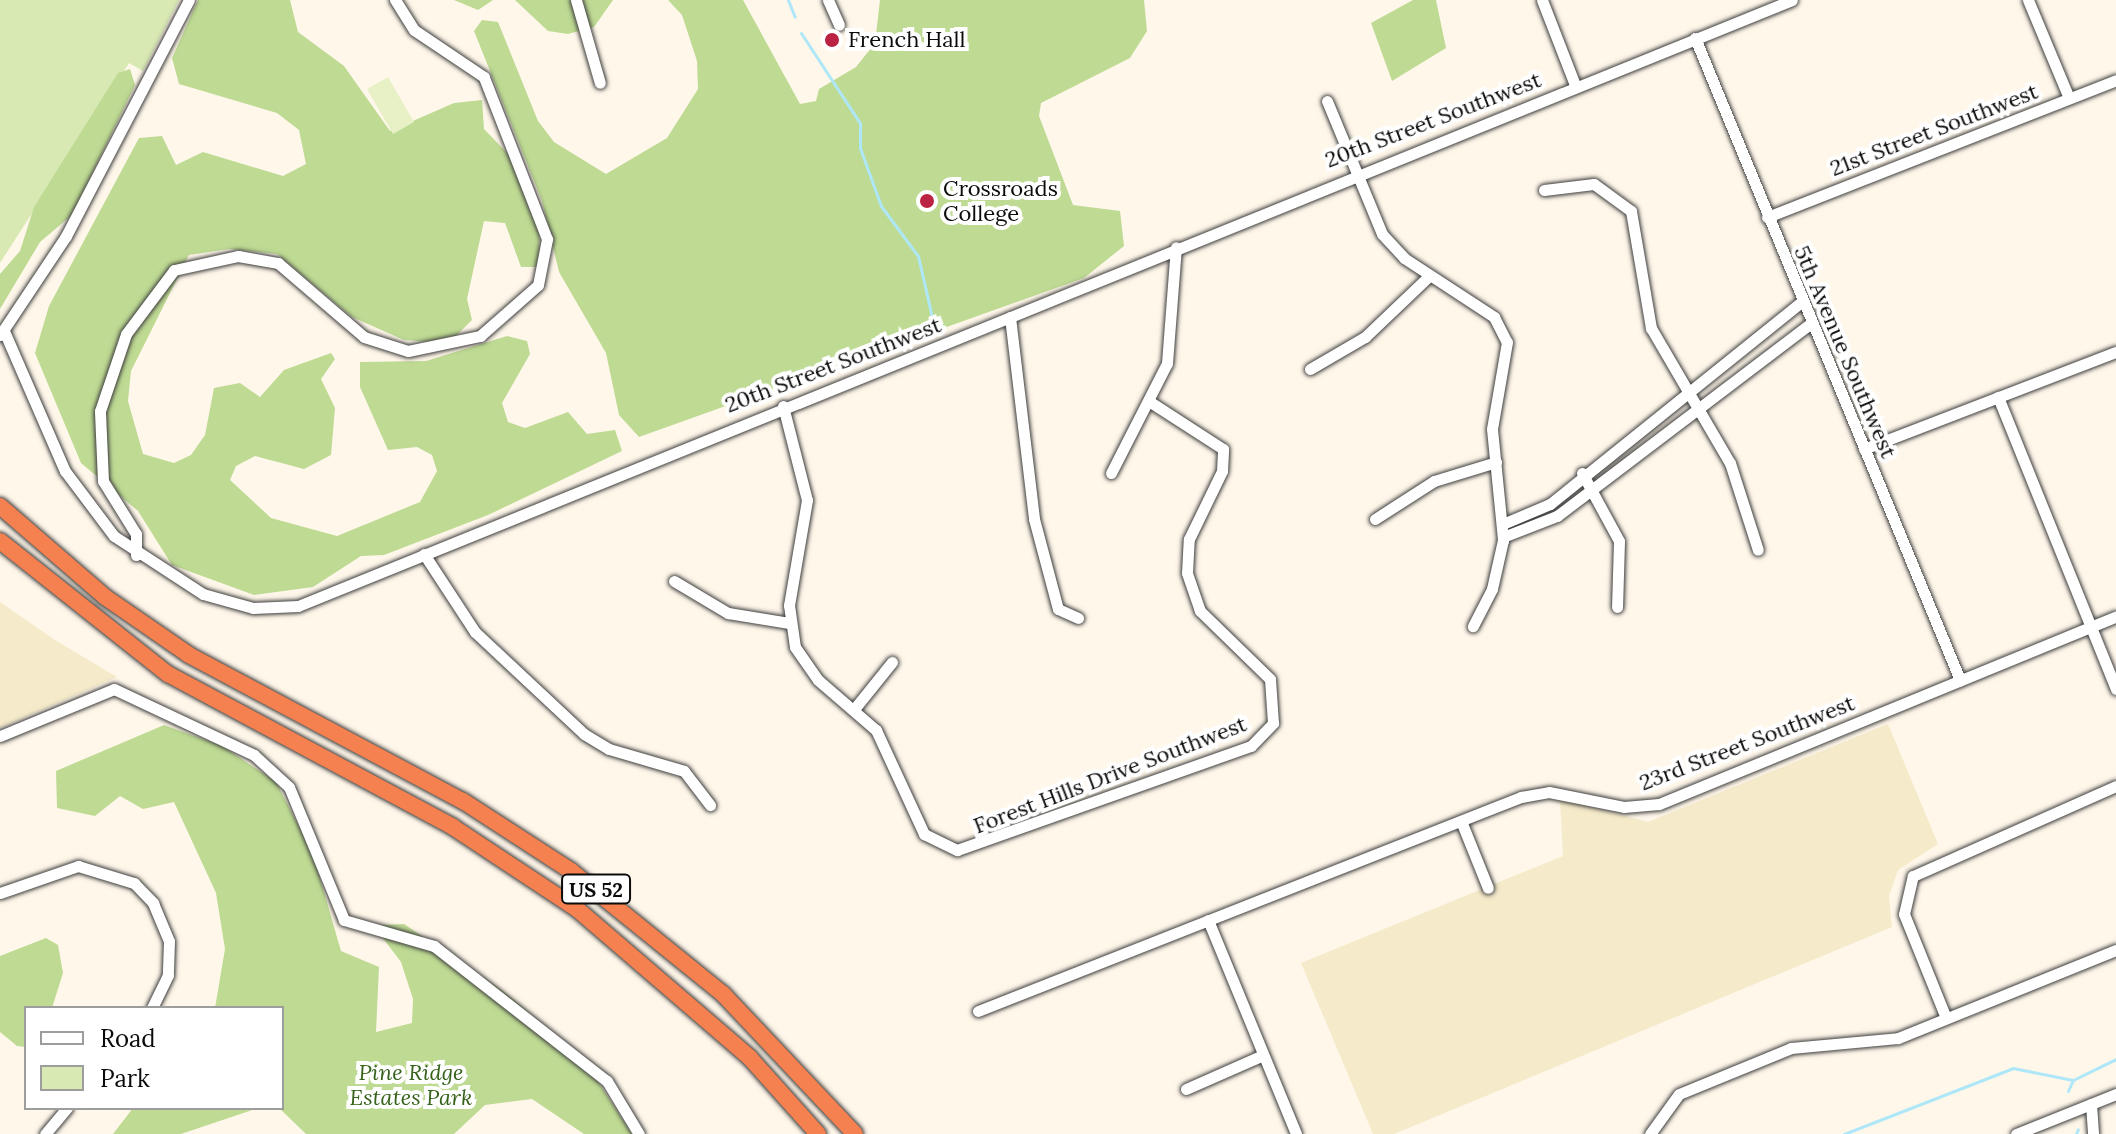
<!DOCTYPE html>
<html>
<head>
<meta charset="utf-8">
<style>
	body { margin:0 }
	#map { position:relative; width:2116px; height:1134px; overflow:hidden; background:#fff7ea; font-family:Lora,serif }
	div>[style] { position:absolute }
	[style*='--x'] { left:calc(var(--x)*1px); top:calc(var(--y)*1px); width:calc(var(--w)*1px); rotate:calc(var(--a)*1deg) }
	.farmland>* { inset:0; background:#f5eaca }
	.green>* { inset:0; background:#d8e9b4 }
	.forest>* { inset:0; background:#beda93 }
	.pitch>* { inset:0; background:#e8f0c6 }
	.stream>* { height:3px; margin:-1.5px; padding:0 1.5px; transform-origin:1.5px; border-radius:1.5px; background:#aee7f7 }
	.roads { filter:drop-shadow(0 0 2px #3e3e3e) drop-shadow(0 0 2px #3e3e3e) }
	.minor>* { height:11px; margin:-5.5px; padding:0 5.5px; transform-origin:5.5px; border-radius:5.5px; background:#fff }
	.highway>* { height:16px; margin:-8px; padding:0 8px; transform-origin:8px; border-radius:8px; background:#f68150 }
	.dots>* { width:22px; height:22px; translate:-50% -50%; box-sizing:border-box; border:4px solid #fff; border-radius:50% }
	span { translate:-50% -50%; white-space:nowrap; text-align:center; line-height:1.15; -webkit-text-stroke:8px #fff; paint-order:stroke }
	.shield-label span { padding:2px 6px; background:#fff; border:2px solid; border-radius:6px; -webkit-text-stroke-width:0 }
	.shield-label { font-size:20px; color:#0b0b0b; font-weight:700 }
	.poi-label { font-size:22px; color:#0b0b0b }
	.left { translate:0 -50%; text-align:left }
	.street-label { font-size:22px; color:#0b0b0b }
	.park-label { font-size:22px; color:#36631c; font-style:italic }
	.legend { position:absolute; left:24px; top:1006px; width:260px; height:104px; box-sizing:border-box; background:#fff; border:2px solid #9d9d9d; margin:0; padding:10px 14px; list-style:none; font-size:24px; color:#0b0b0b }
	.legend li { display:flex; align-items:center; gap:16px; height:40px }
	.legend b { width:40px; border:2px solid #9d9d9d }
</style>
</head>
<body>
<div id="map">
	<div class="farmland">
		<div style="clip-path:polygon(0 602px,55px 640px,117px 677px,0 728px)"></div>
		<div style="clip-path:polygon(1888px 724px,1938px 844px,1898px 870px,1889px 896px,1892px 927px,1394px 1134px,1373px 1134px,1301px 963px,1563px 856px,1560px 799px,1648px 822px)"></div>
	</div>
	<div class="green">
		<div style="clip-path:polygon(0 0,179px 0,143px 71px,129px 63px,0 263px)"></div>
	</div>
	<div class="forest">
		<div style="clip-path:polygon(198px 0,290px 0,298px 32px,344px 66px,390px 131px,454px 103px,482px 100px,484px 129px,511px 157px,539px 232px,540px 267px,521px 267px,505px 223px,484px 221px,467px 299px,472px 320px,456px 336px,432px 342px,404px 340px,352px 317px,277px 254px,229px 249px,189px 255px,131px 371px,128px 401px,143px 454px,174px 463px,191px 455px,205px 435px,214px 388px,240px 383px,260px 397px,284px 370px,331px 353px,335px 359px,321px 379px,335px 408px,331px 455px,304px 469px,255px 456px,236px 466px,230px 480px,271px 518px,337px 536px,420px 502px,437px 471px,432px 455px,417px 447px,388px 450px,360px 387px,360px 362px,426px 361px,507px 336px,527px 341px,530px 354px,502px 403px,508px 422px,525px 428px,568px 412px,587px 434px,615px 430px,622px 451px,488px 515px,384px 555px,361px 556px,313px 587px,254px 595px,172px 565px,138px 511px,81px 463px,35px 353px,49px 306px,139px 138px,162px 136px,176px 165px,203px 152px,283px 176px,306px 164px,299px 130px,277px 113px,179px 84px,172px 58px)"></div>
		<div style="clip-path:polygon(454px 0,493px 0,478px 10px)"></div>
		<div style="clip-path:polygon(515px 0,613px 0,594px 27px,568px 34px,548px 31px)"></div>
		<div style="clip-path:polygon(668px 0,743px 0,800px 104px,816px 101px,819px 89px,856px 67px,875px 43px,880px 0,1144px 0,1147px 31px,1130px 58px,1041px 103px,1039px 116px,1073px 205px,1120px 211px,1124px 246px,1084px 278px,639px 437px,619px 415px,606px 353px,559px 272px,542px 201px,474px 31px,482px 20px,498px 22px,538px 121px,554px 142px,606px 174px,667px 138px,698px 89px,697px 61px,682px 15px)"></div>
		<div style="clip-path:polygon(1413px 0,1436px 0,1446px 48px,1392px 81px,1371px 23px)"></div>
		<div style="clip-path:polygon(130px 69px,135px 85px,72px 215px,40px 242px,0 309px,0 274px,20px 251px,34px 207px,118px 73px)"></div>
		<div style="clip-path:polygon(164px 725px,222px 746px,276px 782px,313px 854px,341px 951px,379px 967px,376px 1032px,412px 1023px,413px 999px,401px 962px,379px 933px,381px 925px,404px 924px,502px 990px,582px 1057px,632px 1134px,584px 1134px,532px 1099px,485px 1105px,454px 1134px,306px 1134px,279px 1108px,282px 1008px,215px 1008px,225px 949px,216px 893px,174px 802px,143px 809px,120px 796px,95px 816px,57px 808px,56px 771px)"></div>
		<div style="clip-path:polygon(46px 938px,58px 945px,63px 973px,52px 1008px,26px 1008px,26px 1047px,17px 1046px,0 1032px,0 956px)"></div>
		<div style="clip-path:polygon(133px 1108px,258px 1108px,181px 1134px,113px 1134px)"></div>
	</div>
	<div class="pitch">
		<div style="clip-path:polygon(388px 77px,414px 122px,393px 134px,367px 89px)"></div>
	</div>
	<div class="stream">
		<div style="--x:788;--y:0;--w:18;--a:68"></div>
		<div style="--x:801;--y:33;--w:108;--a:56.8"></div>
		<div style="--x:860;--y:123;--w:25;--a:90"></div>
		<div style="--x:860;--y:148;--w:62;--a:70.1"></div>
		<div style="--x:881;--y:206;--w:62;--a:53.5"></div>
		<div style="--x:918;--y:256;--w:76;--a:77.1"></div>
		<div style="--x:2068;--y:1091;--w:12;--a:-66"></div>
		<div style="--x:1844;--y:1134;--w:181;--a:-21.3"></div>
		<div style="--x:2013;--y:1068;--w:61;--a:11.3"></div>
		<div style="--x:2073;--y:1080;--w:48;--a:-26"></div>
		<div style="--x:2076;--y:1134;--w:5;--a:-68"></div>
	</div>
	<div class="roads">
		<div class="minor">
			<div style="--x:576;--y:0;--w:86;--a:73.9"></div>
			<div style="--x:828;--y:0;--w:27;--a:66"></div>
			<div style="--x:1542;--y:0;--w:91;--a:68.8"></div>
			<div style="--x:2028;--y:0;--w:106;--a:67.3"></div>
			<div style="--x:1695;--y:38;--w:695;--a:67.57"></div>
			<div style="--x:1327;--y:101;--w:144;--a:67.5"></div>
			<div style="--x:1382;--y:234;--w:33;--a:47"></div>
			<div style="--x:1404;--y:258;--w:108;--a:33.2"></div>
			<div style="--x:1494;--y:317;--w:28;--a:63"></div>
			<div style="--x:1507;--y:342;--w:88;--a:99.8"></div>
			<div style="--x:1492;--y:429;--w:112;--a:84.3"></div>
			<div style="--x:1503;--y:540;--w:50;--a:102.7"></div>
			<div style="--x:1492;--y:589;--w:42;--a:117.2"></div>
			<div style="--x:1544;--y:190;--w:50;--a:-6.8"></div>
			<div style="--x:1594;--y:184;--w:46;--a:36.1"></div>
			<div style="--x:1631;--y:211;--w:119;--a:80.3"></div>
			<div style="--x:1651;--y:328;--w:156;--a:59.7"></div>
			<div style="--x:1730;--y:463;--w:91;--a:72.2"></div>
			<div style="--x:1767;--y:217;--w:375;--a:-21.4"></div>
			<div style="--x:1010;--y:317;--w:203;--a:83.2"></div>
			<div style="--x:1034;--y:519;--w:93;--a:75.1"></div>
			<div style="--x:1058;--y:609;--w:22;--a:24"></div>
			<div style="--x:4;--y:331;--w:153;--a:66.5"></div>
			<div style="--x:65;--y:471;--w:81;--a:53"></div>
			<div style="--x:114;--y:536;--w:106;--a:33.1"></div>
			<div style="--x:203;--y:594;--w:52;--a:15.6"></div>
			<div style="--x:253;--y:608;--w:45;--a:-2.5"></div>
			<div style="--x:298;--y:606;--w:1612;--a:-22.08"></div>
			<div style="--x:0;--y:335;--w:119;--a:-56.3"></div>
			<div style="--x:66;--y:236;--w:266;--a:-62.5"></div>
			<div style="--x:1310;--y:369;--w:64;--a:-30.2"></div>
			<div style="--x:1365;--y:337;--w:88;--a:-43.6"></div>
			<div style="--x:1998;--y:397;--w:315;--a:68"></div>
			<div style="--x:783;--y:406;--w:97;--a:75.7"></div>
			<div style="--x:807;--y:500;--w:107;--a:99.7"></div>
			<div style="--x:789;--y:605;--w:42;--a:81.9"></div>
			<div style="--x:795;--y:647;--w:40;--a:55.1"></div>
			<div style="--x:818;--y:680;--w:77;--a:40.8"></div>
			<div style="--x:876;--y:730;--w:115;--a:65.2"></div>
			<div style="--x:924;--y:834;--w:37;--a:26"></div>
			<div style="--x:957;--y:850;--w:312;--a:-19.5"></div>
			<div style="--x:1251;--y:746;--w:32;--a:-46"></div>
			<div style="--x:1273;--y:723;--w:44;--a:-93.9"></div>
			<div style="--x:1270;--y:679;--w:98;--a:-135.8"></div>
			<div style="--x:1200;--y:611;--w:40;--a:-108.9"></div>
			<div style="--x:1187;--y:573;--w:34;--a:-87"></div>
			<div style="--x:1189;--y:539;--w:76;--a:-64.1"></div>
			<div style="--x:1222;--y:471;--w:22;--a:-87"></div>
			<div style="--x:1223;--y:449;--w:85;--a:-147.1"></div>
			<div style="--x:1864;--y:449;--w:270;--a:-21.1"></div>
			<div style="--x:1111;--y:473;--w:123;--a:-63"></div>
			<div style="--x:1167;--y:363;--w:116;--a:-85.6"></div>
			<div style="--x:1582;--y:473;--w:77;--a:61.4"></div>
			<div style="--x:1619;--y:541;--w:66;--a:91.7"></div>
			<div style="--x:1375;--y:519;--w:70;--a:-32.8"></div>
			<div style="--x:1434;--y:481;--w:65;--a:-17"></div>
			<div style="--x:1505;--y:523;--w:49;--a:-22.9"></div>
			<div style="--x:1550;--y:504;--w:322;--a:-38.8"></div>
			<div style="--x:1503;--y:537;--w:58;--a:-21.3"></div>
			<div style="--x:1557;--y:516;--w:318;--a:-37.2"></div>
			<div style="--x:424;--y:554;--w:93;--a:56.8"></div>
			<div style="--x:475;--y:632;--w:149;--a:43.1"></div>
			<div style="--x:584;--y:734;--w:29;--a:31"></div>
			<div style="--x:609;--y:749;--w:78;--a:16.3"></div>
			<div style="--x:684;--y:771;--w:43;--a:52.6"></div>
			<div style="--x:136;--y:555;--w:21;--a:-90"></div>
			<div style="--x:136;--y:534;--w:62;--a:-121.9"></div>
			<div style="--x:103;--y:481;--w:70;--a:-92.5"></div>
			<div style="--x:100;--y:411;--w:81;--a:-71.3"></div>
			<div style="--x:126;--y:334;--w:80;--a:-53.1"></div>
			<div style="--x:174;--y:270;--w:66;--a:-12.3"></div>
			<div style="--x:238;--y:256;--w:41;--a:9.9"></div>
			<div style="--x:278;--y:263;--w:113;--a:40.7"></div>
			<div style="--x:364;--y:337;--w:46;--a:17.7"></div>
			<div style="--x:408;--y:351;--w:74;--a:-11.8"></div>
			<div style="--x:480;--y:336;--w:77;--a:-41.3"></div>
			<div style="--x:538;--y:285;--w:47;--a:-78.9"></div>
			<div style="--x:547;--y:239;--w:174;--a:-111.3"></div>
			<div style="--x:484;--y:77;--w:84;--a:-146.1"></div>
			<div style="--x:414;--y:30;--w:36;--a:-122"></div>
			<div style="--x:674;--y:581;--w:63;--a:30.7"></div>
			<div style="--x:728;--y:613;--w:62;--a:9.3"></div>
			<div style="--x:855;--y:708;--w:59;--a:-51.2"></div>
			<div style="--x:0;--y:736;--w:123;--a:-22.4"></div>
			<div style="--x:114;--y:689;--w:155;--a:25.2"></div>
			<div style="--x:254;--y:755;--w:47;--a:42.4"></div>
			<div style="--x:289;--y:787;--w:144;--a:67.5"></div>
			<div style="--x:344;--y:920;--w:94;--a:16.1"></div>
			<div style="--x:434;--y:946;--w:219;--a:38"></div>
			<div style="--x:607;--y:1081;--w:62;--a:58.9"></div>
			<div style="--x:1461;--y:821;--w:72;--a:68.1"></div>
			<div style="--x:0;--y:893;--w:83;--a:-19.1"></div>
			<div style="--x:78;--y:866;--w:59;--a:16.9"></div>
			<div style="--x:134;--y:883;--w:28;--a:46"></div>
			<div style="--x:153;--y:903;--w:41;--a:67.2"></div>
			<div style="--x:169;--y:941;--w:34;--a:92"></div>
			<div style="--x:168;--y:975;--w:37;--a:116"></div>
			<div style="--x:1208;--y:920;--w:231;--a:67.6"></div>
			<div style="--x:978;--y:1011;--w:584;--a:-21.51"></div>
			<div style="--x:1521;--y:797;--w:28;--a:-10"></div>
			<div style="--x:1549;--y:792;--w:76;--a:11.3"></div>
			<div style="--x:1624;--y:807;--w:35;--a:-5"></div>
			<div style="--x:1659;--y:804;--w:494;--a:-22.3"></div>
			<div style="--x:1946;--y:1018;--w:112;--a:-112"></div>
			<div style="--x:1904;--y:914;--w:39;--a:-77"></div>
			<div style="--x:1913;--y:876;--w:222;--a:-23.9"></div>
			<div style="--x:1186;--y:1089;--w:84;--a:-23.8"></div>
			<div style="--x:2091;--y:1104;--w:30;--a:86"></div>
			<div style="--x:45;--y:1134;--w:34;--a:-50"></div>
			<div style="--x:1650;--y:1134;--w:49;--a:-54.1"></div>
			<div style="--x:1679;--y:1094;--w:121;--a:-22.3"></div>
			<div style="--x:1791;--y:1048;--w:107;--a:-5.3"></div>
			<div style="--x:1898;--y:1038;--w:235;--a:-22"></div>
			<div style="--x:2016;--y:1134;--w:108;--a:-21.8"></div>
		</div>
		<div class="highway">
			<div style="--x:0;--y:506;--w:139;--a:40.9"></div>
			<div style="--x:105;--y:597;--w:102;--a:34.6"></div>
			<div style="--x:189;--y:655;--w:310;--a:28.1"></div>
			<div style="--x:463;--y:801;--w:129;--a:32.9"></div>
			<div style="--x:571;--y:871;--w:196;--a:39"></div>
			<div style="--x:723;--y:994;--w:192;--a:46.7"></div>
			<div style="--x:0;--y:541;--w:214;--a:38.4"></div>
			<div style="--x:168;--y:674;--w:323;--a:28.2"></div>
			<div style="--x:453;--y:827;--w:149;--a:33.5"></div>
			<div style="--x:577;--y:909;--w:228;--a:40.7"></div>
			<div style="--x:750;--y:1058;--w:102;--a:48.2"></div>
		</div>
	</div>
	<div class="dots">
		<div style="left:832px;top:40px;background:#bc2243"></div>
		<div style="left:927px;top:201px;background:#bc2243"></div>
	</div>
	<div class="shield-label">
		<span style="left:596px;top:889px">US 52</span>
	</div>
	<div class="poi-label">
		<span class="left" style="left:848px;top:40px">French Hall</span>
		<span class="left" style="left:943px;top:201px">Crossroads<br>College</span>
	</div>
	<div class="street-label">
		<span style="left:1433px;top:120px;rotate:-21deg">20th Street Southwest</span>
		<span style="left:1934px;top:130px;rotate:-21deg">21st Street Southwest</span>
		<span style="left:1845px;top:352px;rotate:67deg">5th Avenue Southwest</span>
		<span style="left:833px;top:365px;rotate:-21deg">20th Street Southwest</span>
		<span style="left:1747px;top:743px;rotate:-21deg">23rd Street Southwest</span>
		<span style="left:1110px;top:775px;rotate:-21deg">Forest Hills Drive Southwest</span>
	</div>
	<div class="park-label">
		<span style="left:411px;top:1085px">Pine Ridge<br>Estates Park</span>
	</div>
	<ul class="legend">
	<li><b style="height:10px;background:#fff"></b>Road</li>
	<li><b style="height:22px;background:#d8e9b4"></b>Park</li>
	</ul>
</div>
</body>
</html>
